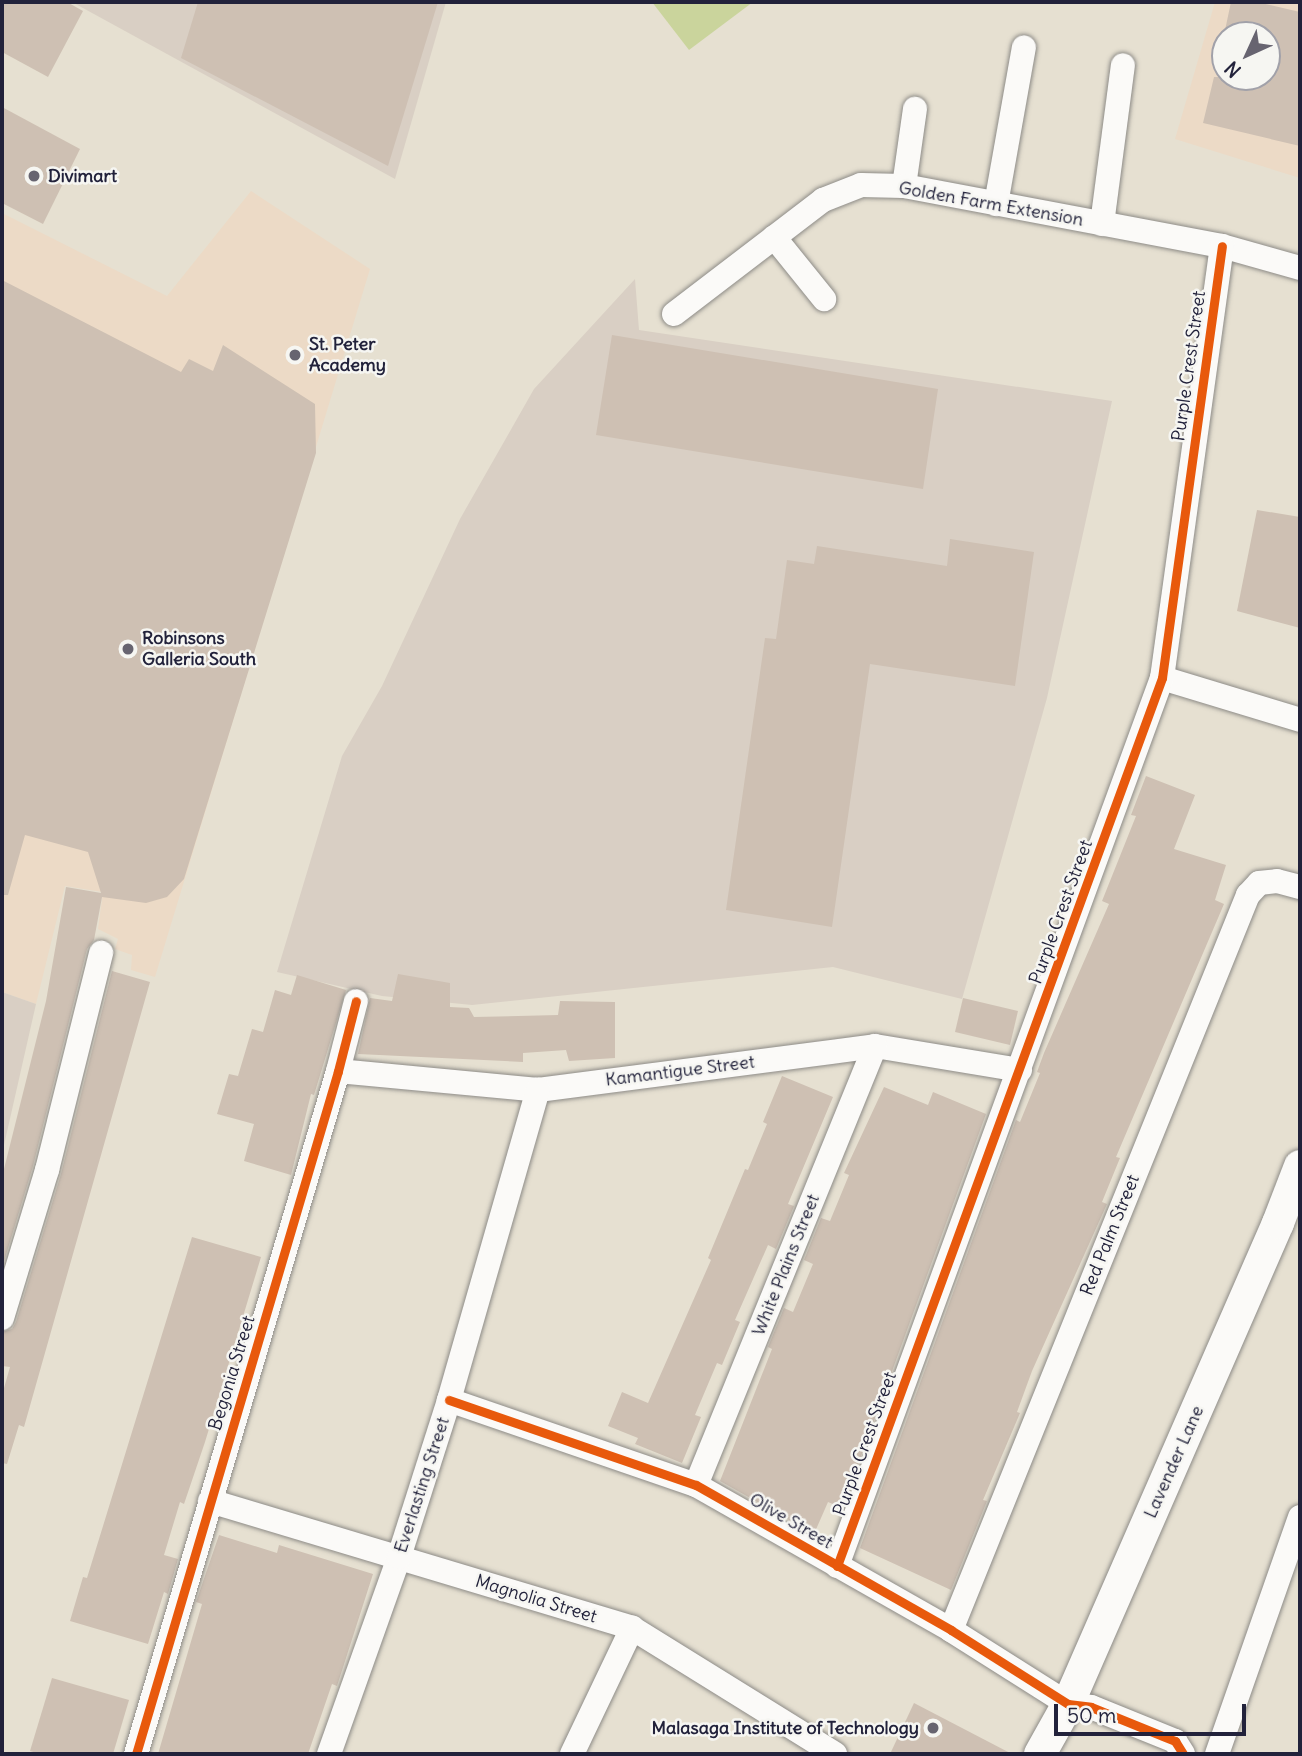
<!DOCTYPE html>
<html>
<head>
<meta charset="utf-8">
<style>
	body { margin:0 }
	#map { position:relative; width:1302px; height:1756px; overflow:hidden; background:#e6e0d1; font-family:Delius,sans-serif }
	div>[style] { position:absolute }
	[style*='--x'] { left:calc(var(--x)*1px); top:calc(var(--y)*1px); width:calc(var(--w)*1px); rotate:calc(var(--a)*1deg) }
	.built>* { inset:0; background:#ecdac6 }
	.industrial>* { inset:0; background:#d9cfc4 }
	.green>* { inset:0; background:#cad49c }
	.building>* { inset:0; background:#cec0b3 }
	.roads { filter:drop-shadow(0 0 2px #8d8b87) drop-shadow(0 0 2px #8d8b87) }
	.minor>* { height:24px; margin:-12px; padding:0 12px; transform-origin:12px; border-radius:12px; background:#fbfaf8 }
	.tertiary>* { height:32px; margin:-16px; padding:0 16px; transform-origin:16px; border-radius:16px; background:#fbfaf8 }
	.cycleway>* { height:9px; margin:-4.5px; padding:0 4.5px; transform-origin:4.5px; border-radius:4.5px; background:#e8590c }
	.dots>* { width:19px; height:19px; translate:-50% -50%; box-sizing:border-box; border:4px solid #f6f6f2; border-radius:50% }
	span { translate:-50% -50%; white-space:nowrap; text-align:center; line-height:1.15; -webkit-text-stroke:5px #f6f6f2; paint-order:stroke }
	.poi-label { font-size:18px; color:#22223b; font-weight:700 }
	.left { translate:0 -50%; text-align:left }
	.right { translate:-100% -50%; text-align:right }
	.street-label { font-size:18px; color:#22223b }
	.frame { position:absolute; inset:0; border:4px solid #22223b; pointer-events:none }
	.north { position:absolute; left:1211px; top:21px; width:70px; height:70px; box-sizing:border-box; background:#f6f6f2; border:2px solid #a1a1a9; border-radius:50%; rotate:225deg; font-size:19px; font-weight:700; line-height:28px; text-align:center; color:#22223b }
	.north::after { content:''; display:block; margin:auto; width:24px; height:32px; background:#676470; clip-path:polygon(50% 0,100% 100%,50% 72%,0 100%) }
	.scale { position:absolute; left:1054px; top:1704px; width:192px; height:32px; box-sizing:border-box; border:4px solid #22223b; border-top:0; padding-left:9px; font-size:21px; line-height:24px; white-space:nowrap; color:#22223b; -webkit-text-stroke:5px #f6f6f2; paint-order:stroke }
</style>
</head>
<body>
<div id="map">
	<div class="built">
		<div style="clip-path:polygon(evenodd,1215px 2px,1300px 2px,1300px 178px,1175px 139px,1215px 2px,1225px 35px,1267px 35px,1267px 77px,1225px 77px,1225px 35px)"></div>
		<div style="clip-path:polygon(251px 191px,370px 269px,155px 977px,131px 970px,132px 955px,115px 949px,118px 939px,98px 929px,103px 892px,65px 886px,36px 1004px,2px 992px,2px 213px,167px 296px)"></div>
	</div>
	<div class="industrial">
		<div style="clip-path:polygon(72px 2px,446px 2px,395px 179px)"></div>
		<div style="clip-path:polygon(635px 279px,639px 330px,1112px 401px,1047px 698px,962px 999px,833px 967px,472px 1005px,382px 996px,277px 972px,342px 756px,382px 686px,460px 519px,534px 389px)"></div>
		<div style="clip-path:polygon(2px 992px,36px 1004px,2px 1154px)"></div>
	</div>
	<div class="green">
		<div style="clip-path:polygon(652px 2px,753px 2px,689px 50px)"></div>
	</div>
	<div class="building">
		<div style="clip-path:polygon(2px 2px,67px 2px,83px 11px,48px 77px,2px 52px)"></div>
		<div style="clip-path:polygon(198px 2px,438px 2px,388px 166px,181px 58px)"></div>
		<div style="clip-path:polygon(1231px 2px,1257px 2px,1300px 12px,1300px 146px,1203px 123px,1214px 77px,1267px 77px,1267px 35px,1224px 35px)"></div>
		<div style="clip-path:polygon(2px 107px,80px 149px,43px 224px,2px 203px)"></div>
		<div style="clip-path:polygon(2px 280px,181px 372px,189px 359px,213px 371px,223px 345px,315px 404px,316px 453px,184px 879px,167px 897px,146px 903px,102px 897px,94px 940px,87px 949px,33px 1166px,2px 1268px,2px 1177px,46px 1001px,66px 887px,101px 893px,88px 852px,25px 835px,8px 895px,2px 895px)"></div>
		<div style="clip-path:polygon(612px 335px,938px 389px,923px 489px,596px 435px)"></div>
		<div style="clip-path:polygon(1257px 510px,1300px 517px,1300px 628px,1237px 611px)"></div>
		<div style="clip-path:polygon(950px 539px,1034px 552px,1015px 686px,870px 664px,832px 927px,726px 910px,765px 638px,776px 639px,787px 560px,814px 564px,817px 546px,947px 566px)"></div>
		<div style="clip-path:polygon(1146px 776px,1195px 795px,1174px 849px,1226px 865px,1215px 900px,1224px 904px,1116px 1157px,1120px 1158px,1102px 1202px,1107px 1204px,1032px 1371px,1017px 1412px,1020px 1413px,983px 1500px,987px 1501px,951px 1590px,860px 1548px,1016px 1120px,1020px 1122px,1040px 1073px,1037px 1072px,1044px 1053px,1109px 904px,1102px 901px,1136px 816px,1131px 815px)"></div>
		<div style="clip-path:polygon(112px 971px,150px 982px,24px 1427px,19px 1425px,7px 1464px,2px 1463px,2px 1395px,10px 1367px,2px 1366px,2px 1332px,12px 1329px,16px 1322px,61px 1174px)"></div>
		<div style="clip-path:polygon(398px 974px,450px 983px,450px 1007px,469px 1008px,474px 1017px,558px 1015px,560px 1001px,615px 1002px,615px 1058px,569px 1061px,566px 1050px,523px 1053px,523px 1062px,358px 1054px,370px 998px,392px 1001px)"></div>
		<div style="clip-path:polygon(297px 975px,346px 990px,314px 1095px,311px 1094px,291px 1175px,244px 1161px,254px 1124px,217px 1114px,229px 1074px,238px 1076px,252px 1029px,263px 1032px,275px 990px,291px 995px)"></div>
		<div style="clip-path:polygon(963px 998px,1018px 1011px,1010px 1045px,955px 1032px)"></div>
		<div style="clip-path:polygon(782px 1076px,833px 1097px,788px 1204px,794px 1206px,776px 1249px,768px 1245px,735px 1320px,740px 1322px,722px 1365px,717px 1363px,695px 1415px,701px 1417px,682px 1463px,635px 1444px,638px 1438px,608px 1426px,622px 1392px,648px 1403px,711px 1260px,708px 1258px,745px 1169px,748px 1170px,767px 1124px,763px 1122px)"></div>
		<div style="clip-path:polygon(884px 1087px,928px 1105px,933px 1092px,986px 1114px,842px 1508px,828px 1502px,814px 1534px,720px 1481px,772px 1349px,768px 1347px,784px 1308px,793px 1312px,813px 1264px,804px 1260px,821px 1218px,830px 1221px,849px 1175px,844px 1173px)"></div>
		<div style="clip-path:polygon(192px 1237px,261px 1257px,205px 1442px,184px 1504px,180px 1502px,164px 1555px,178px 1559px,168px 1594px,164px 1592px,148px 1644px,70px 1621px,83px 1577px,87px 1578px)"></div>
		<div style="clip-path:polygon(219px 1535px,277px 1553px,279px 1545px,373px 1574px,337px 1686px,332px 1684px,308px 1754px,158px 1754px,202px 1604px,196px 1602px)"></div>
		<div style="clip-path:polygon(52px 1678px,129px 1700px,113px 1754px,40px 1754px,30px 1751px)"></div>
		<div style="clip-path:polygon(914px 1703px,1012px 1754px,890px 1754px)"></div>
	</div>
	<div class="roads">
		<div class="minor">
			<div style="--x:904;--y:186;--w:78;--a:-81.9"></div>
			<div style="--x:996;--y:204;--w:159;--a:-79.9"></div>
			<div style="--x:1102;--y:224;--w:160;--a:-82.5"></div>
			<div style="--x:774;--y:237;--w:80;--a:51.1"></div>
			<div style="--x:674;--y:314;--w:188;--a:-37.4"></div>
			<div style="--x:823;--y:200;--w:41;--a:-21.5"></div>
			<div style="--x:861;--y:185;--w:43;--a:1.3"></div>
			<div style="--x:904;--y:186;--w:324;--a:10.7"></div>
			<div style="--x:1222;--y:246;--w:81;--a:15.8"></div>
			<div style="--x:1162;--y:678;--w:144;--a:16.9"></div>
			<div style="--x:338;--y:1071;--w:201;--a:5.4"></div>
			<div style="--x:538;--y:1090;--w:340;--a:-7.4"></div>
			<div style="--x:875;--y:1046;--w:147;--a:9.4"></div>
			<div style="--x:2;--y:1318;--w:155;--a:-73.1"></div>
			<div style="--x:47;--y:1170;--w:224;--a:-76"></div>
			<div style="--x:449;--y:1400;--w:261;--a:19"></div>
			<div style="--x:696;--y:1485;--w:293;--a:29.6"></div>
			<div style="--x:951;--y:1630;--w:138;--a:32.3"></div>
			<div style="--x:1068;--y:1704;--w:23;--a:7"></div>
			<div style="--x:1091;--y:1707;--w:91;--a:22"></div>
			<div style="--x:1175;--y:1741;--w:15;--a:58"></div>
			<div style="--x:696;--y:1485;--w:474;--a:-67.8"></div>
			<div style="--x:210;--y:1501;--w:441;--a:16.7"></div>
			<div style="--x:632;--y:1628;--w:239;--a:31.8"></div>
			<div style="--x:837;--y:1566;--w:946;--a:-69.9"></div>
			<div style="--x:1162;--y:678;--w:436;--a:-82.1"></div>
			<div style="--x:951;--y:1630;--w:793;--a:-68"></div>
			<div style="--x:1248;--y:895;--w:16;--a:-47"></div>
			<div style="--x:1259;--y:883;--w:18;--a:-6"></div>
			<div style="--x:1277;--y:881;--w:24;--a:15"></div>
			<div style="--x:136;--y:1754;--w:712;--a:-73.52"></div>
			<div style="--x:338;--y:1071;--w:72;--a:-75.6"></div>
			<div style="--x:329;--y:1754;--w:209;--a:-70.4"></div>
			<div style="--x:399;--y:1557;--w:165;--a:-72.3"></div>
			<div style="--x:449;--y:1400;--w:323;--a:-74"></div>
			<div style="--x:572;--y:1754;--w:140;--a:-64.5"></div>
			<div style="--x:1217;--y:1754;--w:251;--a:-70.7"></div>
		</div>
		<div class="tertiary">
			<div style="--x:1040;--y:1754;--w:57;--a:-60.8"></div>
			<div style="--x:1068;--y:1704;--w:525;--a:-66.41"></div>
			<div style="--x:1278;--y:1223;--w:61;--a:-68.9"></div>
		</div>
	</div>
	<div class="cycleway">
		<div style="--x:449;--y:1400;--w:261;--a:19"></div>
		<div style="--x:696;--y:1485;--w:293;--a:29.6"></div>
		<div style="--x:951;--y:1630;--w:138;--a:32.3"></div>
		<div style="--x:1068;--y:1704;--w:23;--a:7"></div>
		<div style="--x:1091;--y:1707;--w:91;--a:22"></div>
		<div style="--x:1175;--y:1741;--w:15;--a:58"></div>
		<div style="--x:837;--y:1566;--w:946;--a:-69.9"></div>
		<div style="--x:1162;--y:678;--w:436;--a:-82.1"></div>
		<div style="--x:136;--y:1754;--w:712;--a:-73.52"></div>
		<div style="--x:338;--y:1071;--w:72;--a:-75.6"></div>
	</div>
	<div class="dots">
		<div style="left:34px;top:176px;background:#676470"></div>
		<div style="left:295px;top:355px;background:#676470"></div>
		<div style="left:128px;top:649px;background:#676470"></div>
		<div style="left:933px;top:1728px;background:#676470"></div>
	</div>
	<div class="poi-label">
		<span class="left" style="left:48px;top:176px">Divimart</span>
		<span class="left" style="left:309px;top:355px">St. Peter<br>Academy</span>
		<span class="left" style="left:142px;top:649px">Robinsons<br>Galleria South</span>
		<span class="right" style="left:919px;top:1728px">Malasaga Institute of Technology</span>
	</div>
	<div class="street-label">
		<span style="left:991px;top:204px;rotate:10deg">Golden Farm Extension</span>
		<span style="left:1189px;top:366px;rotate:-82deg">Purple Crest Street</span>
		<span style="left:1061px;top:912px;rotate:-70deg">Purple Crest Street</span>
		<span style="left:680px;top:1071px;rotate:-7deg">Kamantigue Street</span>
		<span style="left:1110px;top:1235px;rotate:-68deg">Red Palm Street</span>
		<span style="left:786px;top:1265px;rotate:-68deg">White Plains Street</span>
		<span style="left:232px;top:1373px;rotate:-73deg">Begonia Street</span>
		<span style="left:865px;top:1444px;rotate:-70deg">Purple Crest Street</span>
		<span style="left:1174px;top:1462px;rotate:-66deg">Lavender Lane</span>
		<span style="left:422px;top:1485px;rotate:-72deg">Everlasting Street</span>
		<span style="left:791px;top:1521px;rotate:30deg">Olive Street</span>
		<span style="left:536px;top:1599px;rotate:17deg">Magnolia Street</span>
	</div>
	<div class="frame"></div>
	<div class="north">N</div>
	<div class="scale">50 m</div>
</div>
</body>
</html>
